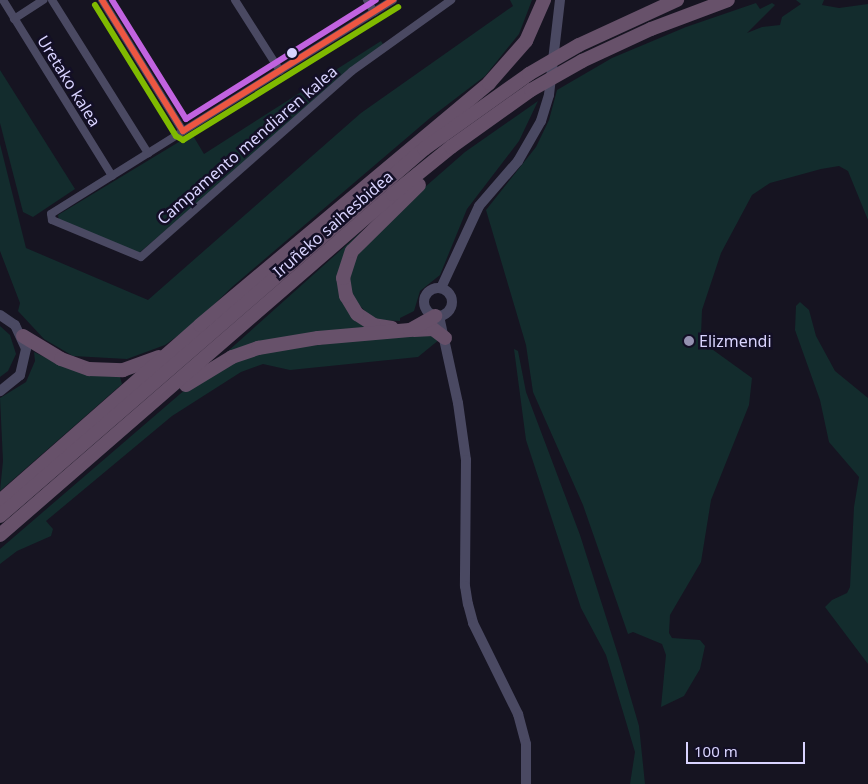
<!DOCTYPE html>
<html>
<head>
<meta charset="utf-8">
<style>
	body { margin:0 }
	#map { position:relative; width:868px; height:784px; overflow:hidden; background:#161421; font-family:"Noto Sans",sans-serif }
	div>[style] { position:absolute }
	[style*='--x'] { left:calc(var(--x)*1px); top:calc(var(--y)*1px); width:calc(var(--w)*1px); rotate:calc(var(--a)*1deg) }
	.green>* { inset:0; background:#132c2d }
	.minor>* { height:8px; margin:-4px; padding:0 4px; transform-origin:4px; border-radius:4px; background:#4a4962 }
	.tertiary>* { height:10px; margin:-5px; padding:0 5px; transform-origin:5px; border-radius:5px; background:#4a4962 }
	.tertiary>.ring { margin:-5px; padding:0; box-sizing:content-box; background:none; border:10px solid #4a4962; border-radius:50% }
	.motorway>* { height:14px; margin:-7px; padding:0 7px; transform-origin:7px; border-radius:7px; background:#67516a }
	.motorway-bridge>* { height:14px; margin:-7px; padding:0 7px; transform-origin:7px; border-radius:7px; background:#67516a }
	.bus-1>* { height:6px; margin:-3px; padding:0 3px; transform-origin:3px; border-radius:3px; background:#ec5642 }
	.bus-2>* { height:6px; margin:-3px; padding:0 3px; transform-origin:3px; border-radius:3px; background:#7fba00 }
	.bus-3>* { height:6px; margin:-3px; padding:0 3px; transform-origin:3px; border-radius:3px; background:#c163e0 }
	.dots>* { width:14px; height:14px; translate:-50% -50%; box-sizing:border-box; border:2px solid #130f26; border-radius:50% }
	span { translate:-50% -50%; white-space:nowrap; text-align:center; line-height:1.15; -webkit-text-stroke:5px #130f26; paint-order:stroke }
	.street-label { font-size:16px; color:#d9d4ff }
	.poi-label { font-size:16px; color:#d9d4ff }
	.left { translate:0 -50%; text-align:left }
	.scale { position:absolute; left:686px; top:742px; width:119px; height:22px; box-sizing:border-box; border:2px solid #d9d4ff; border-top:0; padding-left:6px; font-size:15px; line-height:18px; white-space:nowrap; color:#d9d4ff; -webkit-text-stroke:4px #130f26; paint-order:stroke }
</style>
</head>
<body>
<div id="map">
	<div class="green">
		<div style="clip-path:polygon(510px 0,532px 0,519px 34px,485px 76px,430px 118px,232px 287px,194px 324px,165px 345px,127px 359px,73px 356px,44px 339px,18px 311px,20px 303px,0 251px,0 144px,26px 248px,148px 300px,361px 113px,513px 6px)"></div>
		<div style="clip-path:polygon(796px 0,824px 0,822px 5px,839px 8px,868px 4px,868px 220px,848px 171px,839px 166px,821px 169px,770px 183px,752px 195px,721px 253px,702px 310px,701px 335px,709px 347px,752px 378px,749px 405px,711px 500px,701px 562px,670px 615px,669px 633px,672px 638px,700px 640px,705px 646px,700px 669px,684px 696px,661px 707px,666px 655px,662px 644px,633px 632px,628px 634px,583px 505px,533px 392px,526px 345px,486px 210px,536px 147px,549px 120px,557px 90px,612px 58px,686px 27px,756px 3px,760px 9px,772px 3px,775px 5px,747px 33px,762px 27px,780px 25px,782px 17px,801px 4px)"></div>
		<div style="clip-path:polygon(381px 41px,383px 44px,139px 253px,59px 221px,58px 215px,192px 134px,204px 154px)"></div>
		<div style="clip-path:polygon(0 70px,75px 189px,33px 217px,23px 212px,0 123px)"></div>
		<div style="clip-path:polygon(538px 101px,519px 141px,467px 209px,440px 275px,420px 291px,414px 311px,400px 318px,400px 321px,374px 320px,352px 298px,347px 277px,351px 261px,417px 194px,465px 152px)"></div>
		<div style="clip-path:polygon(361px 232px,345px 254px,339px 292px,375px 330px,218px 360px)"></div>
		<div style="clip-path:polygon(800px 302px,809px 310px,816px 336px,835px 371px,868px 398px,868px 664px,825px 607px,832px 600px,847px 593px,850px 587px,854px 507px,859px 477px,829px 442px,820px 400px,795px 330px,796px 306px)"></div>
		<div style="clip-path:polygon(0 326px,10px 335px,16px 354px,8px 371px,0 377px)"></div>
		<div style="clip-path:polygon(426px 332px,440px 339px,418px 357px,290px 370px,263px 364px,241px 372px,172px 416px,46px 521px,53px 529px,51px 536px,17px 551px,0 564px,0 549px,187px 388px,238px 361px,274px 350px)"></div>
		<div style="clip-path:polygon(514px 349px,518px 351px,526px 392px,580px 535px,620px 661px,639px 726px,645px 784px,630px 784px,635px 752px,606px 655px,581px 608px,526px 440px)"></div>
		<div style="clip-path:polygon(34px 352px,67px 368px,120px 377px,122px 384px,0 491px,3px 461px,0 398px,26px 382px,35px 361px)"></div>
	</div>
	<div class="minor">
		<div style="--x:3;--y:0;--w:207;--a:58.2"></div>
		<div style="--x:52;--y:0;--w:181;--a:57.9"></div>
		<div style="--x:102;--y:0;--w:154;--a:58.3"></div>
		<div style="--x:235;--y:0;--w:84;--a:57.6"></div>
		<div style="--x:367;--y:0;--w:14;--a:60"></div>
		<div style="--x:393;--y:0;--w:403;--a:148"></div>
		<div style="--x:51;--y:214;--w:6;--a:81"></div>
		<div style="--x:52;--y:220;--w:96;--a:22.6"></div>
		<div style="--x:141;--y:257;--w:281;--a:-41.4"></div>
		<div style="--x:352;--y:71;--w:122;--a:-35.6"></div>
		<div style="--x:14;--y:19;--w:35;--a:-33"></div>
	</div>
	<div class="tertiary">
		<div class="ring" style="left:424px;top:288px;width:18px;height:18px"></div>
		<div style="--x:441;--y:288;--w:90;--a:-65.1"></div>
		<div style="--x:479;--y:206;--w:60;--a:-49.1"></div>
		<div style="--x:518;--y:161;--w:46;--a:-60.1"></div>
		<div style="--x:541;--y:121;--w:27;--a:-73"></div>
		<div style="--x:549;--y:95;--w:96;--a:-83.4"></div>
		<div style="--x:0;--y:315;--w:18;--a:34"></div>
		<div style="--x:15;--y:325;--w:26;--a:65"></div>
		<div style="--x:26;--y:349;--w:27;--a:103"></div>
		<div style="--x:20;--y:375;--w:26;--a:141"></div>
		<div style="--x:439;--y:316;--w:89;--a:77.7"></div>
		<div style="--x:458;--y:403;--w:58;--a:82"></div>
		<div style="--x:466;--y:460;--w:126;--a:90.5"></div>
		<div style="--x:465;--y:586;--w:18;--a:81"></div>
		<div style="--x:468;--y:604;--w:20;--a:75"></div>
		<div style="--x:473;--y:623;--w:102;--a:63.7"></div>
		<div style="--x:518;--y:714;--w:31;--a:75"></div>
		<div style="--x:526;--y:744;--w:40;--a:90"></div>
	</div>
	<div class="motorway">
		<div style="--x:579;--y:45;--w:108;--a:-24.7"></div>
		<div style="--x:582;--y:61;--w:76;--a:-24.9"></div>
		<div style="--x:651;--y:29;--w:82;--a:-20.6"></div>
		<div style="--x:392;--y:328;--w:18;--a:-171"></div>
		<div style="--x:374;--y:325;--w:20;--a:-147"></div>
		<div style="--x:357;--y:314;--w:21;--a:-121"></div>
		<div style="--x:346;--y:296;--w:18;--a:-99"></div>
		<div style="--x:343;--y:278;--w:28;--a:-72"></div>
		<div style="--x:352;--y:251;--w:94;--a:-44.6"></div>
		<div style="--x:414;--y:330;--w:19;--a:-3"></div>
		<div style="--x:433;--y:329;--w:15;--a:37"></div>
		<div style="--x:23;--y:336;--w:44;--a:31.2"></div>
		<div style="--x:61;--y:359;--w:30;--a:20"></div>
		<div style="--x:89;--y:369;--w:34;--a:2"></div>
		<div style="--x:123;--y:370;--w:38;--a:-20"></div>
		<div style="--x:186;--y:385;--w:54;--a:-31.3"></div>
		<div style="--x:232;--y:357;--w:28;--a:-19"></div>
		<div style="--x:258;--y:348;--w:61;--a:-9.5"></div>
		<div style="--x:318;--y:338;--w:92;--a:-5"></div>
		<div style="--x:410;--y:330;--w:29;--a:-29"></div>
		<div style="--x:0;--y:501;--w:266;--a:-41.3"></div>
		<div style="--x:200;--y:325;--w:377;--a:-39.9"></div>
		<div style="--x:489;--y:83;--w:56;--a:-48.6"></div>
		<div style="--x:526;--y:41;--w:45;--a:-66.3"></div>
		<div style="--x:0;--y:516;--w:561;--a:-40.88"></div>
		<div style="--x:424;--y:149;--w:129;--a:-35.5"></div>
		<div style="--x:0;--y:535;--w:520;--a:-40.95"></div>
		<div style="--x:393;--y:194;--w:75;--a:-39"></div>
		<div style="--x:451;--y:147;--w:98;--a:-35.5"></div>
	</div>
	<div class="motorway-bridge">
		<div style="--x:529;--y:74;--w:58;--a:-30.1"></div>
		<div style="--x:531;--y:90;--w:59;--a:-29.6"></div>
	</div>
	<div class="bus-1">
		<div style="--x:102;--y:0;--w:154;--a:58.3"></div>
		<div style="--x:183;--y:131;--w:248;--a:-32"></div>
	</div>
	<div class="bus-2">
		<div style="--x:95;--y:5;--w:154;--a:58.3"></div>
		<div style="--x:176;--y:136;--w:8;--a:30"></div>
		<div style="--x:183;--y:140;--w:253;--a:-31.7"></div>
	</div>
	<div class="bus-3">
		<div style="--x:112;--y:0;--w:140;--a:58.1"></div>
		<div style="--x:186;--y:119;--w:224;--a:-32.1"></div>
	</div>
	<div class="dots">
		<div style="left:292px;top:53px;background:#d9d4ff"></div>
		<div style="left:689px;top:341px;background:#9591b1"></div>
	</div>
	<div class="street-label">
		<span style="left:69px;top:81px;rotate:58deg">Uretako kalea</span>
		<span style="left:247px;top:145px;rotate:-41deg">Campamento mendiaren kalea</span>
		<span style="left:333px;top:224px;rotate:-41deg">Iruñeko saihesbidea</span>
	</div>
	<div class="poi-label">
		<span class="left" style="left:699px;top:341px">Elizmendi</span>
	</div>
	<div class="scale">100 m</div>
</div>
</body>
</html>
